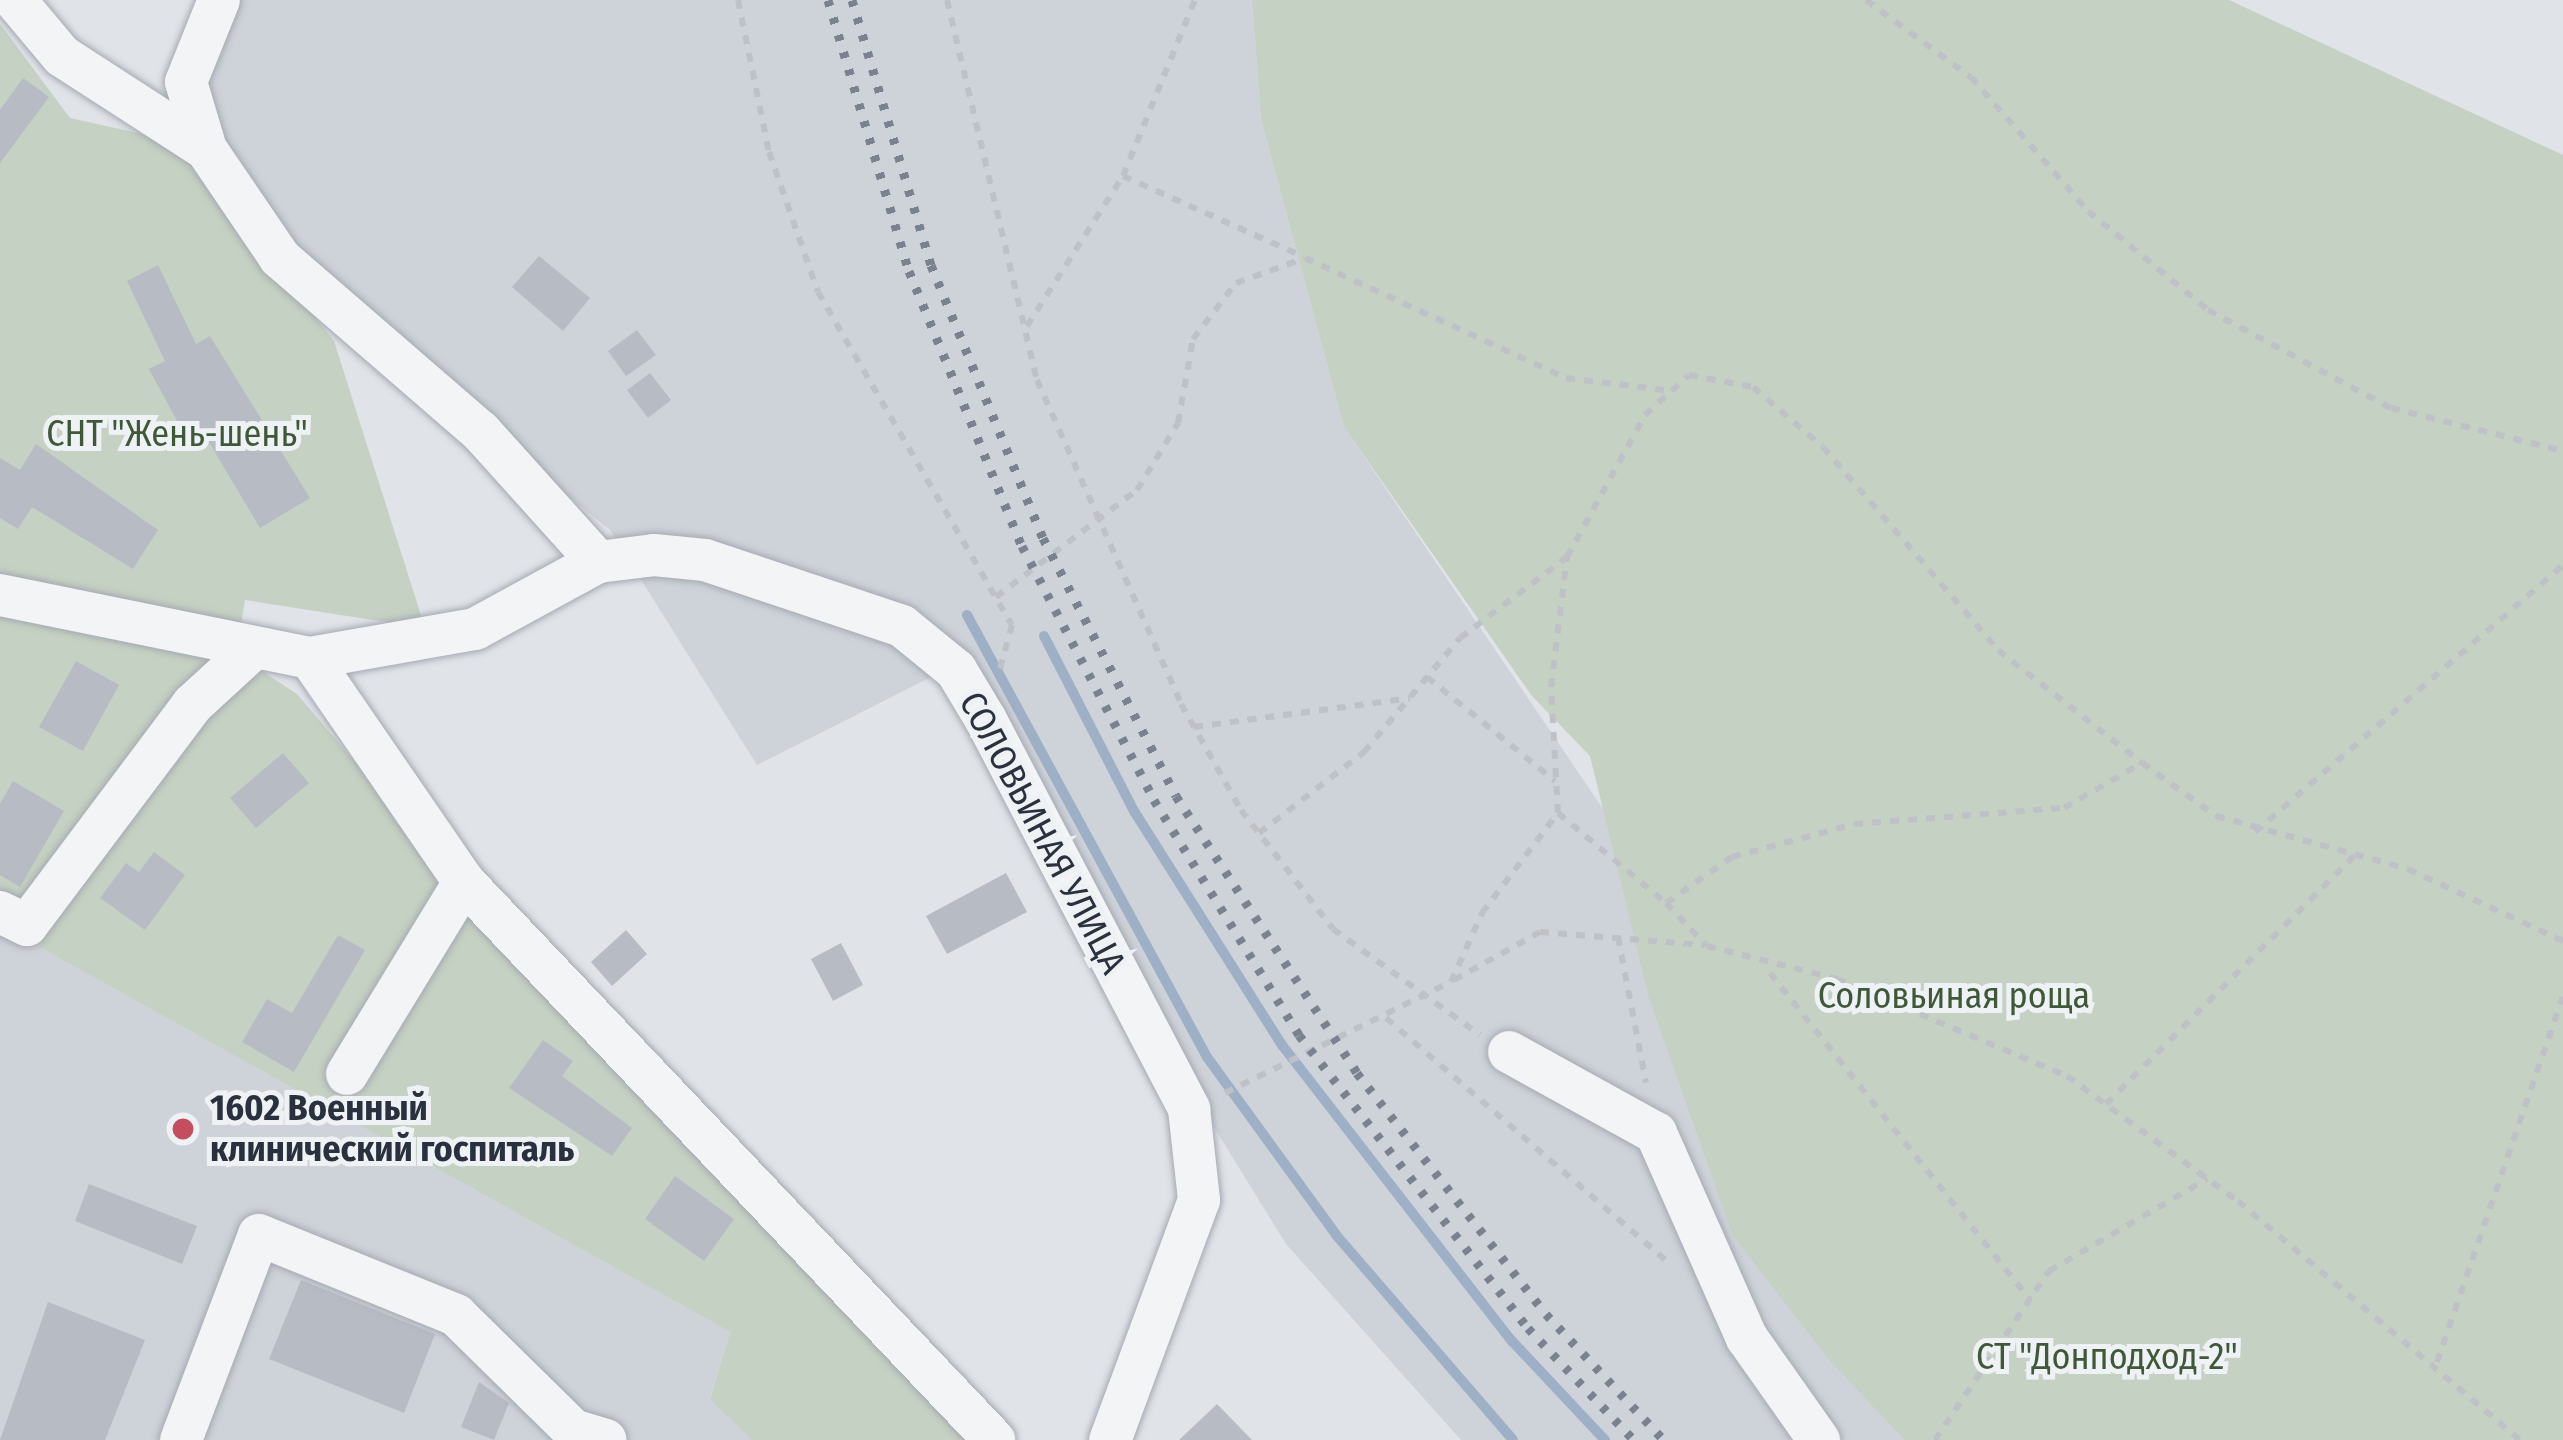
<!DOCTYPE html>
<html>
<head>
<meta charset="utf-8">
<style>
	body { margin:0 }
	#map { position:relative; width:2563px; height:1440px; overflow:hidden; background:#e0e3e8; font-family:"Fira Sans Condensed",sans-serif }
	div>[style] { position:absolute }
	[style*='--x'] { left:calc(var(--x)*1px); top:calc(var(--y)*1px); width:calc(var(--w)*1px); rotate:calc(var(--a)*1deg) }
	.built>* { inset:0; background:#ced2d9 }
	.green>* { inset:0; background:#c5d1c2 }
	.stream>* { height:10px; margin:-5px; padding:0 5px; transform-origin:5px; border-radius:5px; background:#9db0c5 }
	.building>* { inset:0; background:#b7bcc4 }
	.path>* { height:6px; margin-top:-3px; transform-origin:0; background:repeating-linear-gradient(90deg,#bec1c6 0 9px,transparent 0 18px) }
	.roads { filter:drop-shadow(0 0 3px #a6aab2) drop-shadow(0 0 3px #a6aab2) }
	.minor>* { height:42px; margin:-21px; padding:0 21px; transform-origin:21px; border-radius:21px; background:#f2f4f6 }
	.rail>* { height:9px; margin-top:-4.5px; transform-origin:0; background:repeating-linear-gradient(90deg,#7a8290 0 6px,transparent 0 18px) }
	.dots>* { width:33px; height:33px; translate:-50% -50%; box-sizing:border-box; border:6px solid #eff2f5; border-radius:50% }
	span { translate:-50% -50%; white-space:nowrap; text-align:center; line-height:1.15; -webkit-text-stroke:10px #eff2f5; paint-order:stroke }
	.park-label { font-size:36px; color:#3e5838 }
	.street-label { font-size:36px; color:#2a313e }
	.poi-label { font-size:36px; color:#2a313e; font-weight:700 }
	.left { translate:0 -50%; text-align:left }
</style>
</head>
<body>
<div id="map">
	<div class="built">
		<div style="clip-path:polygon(231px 0,1252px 0,1261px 119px,1344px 427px,1616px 828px,1910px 1440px,1461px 1440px,1286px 1244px,935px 675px,757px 765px,610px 530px,354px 323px,188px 140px)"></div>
		<div style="clip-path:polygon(0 925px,730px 1332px,710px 1398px,752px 1440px,0 1440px)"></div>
	</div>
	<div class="green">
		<div style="clip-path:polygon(1252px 0,2229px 0,2563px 155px,2563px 1440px,1905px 1440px,1830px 1361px,1733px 1236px,1649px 998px,1590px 756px,1532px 696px,1344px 427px,1261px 119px)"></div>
		<div style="clip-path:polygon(0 24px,70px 118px,178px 142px,334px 341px,425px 628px,245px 600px,236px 654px,297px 694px,620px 1073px,986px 1440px,752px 1440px,710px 1399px,730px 1332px,0 925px)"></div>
	</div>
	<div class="stream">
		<div style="--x:967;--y:615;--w:503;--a:61.5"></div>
		<div style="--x:1207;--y:1057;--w:221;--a:54"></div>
		<div style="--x:1337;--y:1236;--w:269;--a:49.2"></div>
		<div style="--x:1044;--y:636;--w:197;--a:62.8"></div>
		<div style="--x:1134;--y:811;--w:277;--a:57.7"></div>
		<div style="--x:1282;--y:1045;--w:375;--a:52.2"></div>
		<div style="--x:1512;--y:1341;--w:136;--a:46.8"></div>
	</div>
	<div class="building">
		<div style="clip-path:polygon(23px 78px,49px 97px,0 163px,0 110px)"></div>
		<div style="clip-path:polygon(539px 256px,590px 298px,563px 331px,512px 287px)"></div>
		<div style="clip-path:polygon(158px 265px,196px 344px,210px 336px,310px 498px,260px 528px,197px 422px,182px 430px,149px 369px,165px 361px,127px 281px)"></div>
		<div style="clip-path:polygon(637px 330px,656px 355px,626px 376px,608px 351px)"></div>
		<div style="clip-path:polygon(650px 373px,671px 400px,648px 418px,627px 390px)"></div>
		<div style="clip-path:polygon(36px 444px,158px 530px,133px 569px,32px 507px,18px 529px,0 518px,0 458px,20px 470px)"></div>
		<div style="clip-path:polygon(76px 661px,119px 685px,83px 751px,39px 727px)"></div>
		<div style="clip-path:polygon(283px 753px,309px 783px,256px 828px,230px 798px)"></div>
		<div style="clip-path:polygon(13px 781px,64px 811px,20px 887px,0 875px,0 804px)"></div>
		<div style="clip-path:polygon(154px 852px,185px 875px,145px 930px,100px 898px,126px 863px,139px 872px)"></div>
		<div style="clip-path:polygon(1006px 873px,1027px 912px,947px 954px,926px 916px)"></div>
		<div style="clip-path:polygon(626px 930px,647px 954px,612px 986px,591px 962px)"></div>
		<div style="clip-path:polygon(338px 935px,365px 950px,294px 1072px,242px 1042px,267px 999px,292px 1013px)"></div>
		<div style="clip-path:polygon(841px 943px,863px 985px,833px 1001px,811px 959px)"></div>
		<div style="clip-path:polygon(543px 1040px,573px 1061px,562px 1076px,632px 1128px,612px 1156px,509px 1088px)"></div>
		<div style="clip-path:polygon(675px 1176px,734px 1219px,704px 1261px,645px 1219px)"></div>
		<div style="clip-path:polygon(89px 1184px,197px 1226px,182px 1264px,75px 1221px)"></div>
		<div style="clip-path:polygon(301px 1280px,435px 1334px,404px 1413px,269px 1359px)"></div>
		<div style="clip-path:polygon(48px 1302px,145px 1340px,105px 1440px,0 1440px)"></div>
		<div style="clip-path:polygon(479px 1382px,509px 1403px,494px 1440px,461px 1427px)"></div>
		<div style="clip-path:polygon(1217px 1404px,1252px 1440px,1179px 1440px)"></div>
	</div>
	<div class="path">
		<div style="--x:738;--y:0;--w:155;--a:78.5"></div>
		<div style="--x:769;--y:152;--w:148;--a:70.7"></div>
		<div style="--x:818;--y:292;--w:385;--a:59.8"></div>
		<div style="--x:1012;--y:625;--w:46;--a:105.3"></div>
		<div style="--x:947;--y:0;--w:391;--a:76.7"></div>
		<div style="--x:1037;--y:380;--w:355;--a:66"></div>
		<div style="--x:1181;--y:704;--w:122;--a:60.5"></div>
		<div style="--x:1241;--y:810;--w:150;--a:52.3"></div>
		<div style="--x:1333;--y:929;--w:181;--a:35.8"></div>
		<div style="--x:1866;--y:0;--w:130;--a:36.3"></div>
		<div style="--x:1971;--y:77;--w:178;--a:48.9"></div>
		<div style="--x:2088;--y:211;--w:156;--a:39.5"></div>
		<div style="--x:2208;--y:310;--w:208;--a:28.2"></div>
		<div style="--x:2391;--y:408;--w:177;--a:14"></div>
		<div style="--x:1123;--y:176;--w:196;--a:24.1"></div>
		<div style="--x:1027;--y:326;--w:178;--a:-57.4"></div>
		<div style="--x:1123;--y:176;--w:190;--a:-67.8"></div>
		<div style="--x:996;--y:597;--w:177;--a:-37.2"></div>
		<div style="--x:1137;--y:490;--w:79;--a:-58.5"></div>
		<div style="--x:1178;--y:423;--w:85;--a:-79.9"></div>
		<div style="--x:1193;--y:339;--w:71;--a:-52.5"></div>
		<div style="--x:1236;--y:283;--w:73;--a:-19.9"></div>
		<div style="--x:1305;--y:258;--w:287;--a:24.7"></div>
		<div style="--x:1566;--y:378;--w:107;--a:7"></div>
		<div style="--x:1427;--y:677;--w:165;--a:39.1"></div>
		<div style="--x:1194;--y:727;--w:218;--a:-7.6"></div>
		<div style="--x:1558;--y:813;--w:126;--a:-93.2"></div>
		<div style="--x:1551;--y:687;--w:131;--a:-83"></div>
		<div style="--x:1567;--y:557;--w:162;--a:-61.2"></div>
		<div style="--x:1645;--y:415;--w:59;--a:-42.3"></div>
		<div style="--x:1689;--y:375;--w:65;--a:10.6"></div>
		<div style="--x:1753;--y:387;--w:92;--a:40.6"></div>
		<div style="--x:1823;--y:447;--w:268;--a:49.2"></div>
		<div style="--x:1998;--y:650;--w:183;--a:38.1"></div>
		<div style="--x:2255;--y:832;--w:408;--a:-40.9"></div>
		<div style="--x:1259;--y:833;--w:133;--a:-37.6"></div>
		<div style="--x:1364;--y:752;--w:149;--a:-49.9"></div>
		<div style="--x:1460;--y:638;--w:134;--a:-37.1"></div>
		<div style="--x:1666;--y:903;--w:59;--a:46.4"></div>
		<div style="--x:1707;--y:946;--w:134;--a:14.2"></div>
		<div style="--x:1837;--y:979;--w:250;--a:22.9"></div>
		<div style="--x:2067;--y:1076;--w:212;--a:36.2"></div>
		<div style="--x:2238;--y:1201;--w:370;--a:40.3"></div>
		<div style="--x:1618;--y:937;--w:148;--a:79.1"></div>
		<div style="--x:1770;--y:973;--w:418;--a:51.5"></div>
		<div style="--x:1454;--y:980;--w:98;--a:-29.2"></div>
		<div style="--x:1540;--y:932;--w:165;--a:4.5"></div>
		<div style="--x:1386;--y:1018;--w:377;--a:40.9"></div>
		<div style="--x:1225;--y:1093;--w:252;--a:-26.2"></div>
		<div style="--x:1451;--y:982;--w:76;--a:-65.8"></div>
		<div style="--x:1482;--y:913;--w:126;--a:-52.8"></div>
		<div style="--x:1558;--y:813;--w:141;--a:39.8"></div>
		<div style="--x:1666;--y:903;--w:80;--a:-34.9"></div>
		<div style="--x:1732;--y:857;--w:126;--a:-15.1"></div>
		<div style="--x:1854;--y:824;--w:211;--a:-4.4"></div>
		<div style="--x:2064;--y:808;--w:90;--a:-30"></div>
		<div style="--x:2142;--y:763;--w:91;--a:35.6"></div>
		<div style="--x:2216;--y:816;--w:199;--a:15.4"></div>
		<div style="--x:2408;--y:869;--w:171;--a:24.9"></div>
		<div style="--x:2106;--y:1104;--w:351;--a:-45"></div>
		<div style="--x:2437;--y:1362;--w:386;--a:-71"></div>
		<div style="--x:1935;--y:1440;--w:204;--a:-56"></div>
		<div style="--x:2049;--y:1271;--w:183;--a:-30.2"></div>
	</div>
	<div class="roads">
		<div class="minor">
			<div style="--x:15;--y:0;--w:73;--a:50"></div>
			<div style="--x:62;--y:56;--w:171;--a:32.9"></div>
			<div style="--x:206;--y:149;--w:132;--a:55.8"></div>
			<div style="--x:280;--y:258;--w:266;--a:40.9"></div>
			<div style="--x:481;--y:432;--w:175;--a:48"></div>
			<div style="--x:206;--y:149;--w:70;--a:-106.6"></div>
			<div style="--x:186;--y:82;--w:88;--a:-68.1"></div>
			<div style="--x:0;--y:595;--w:316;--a:11.5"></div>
			<div style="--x:310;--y:658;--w:168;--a:-10"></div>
			<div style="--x:475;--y:629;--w:140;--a:-28.6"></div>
			<div style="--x:598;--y:562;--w:56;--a:-7.1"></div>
			<div style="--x:654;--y:555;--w:51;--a:5.6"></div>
			<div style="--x:705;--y:560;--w:208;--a:18.5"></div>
			<div style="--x:902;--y:626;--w:70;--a:39.2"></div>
			<div style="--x:956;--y:670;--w:58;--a:59"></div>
			<div style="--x:986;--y:720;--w:439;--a:62.4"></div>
			<div style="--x:1189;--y:1109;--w:92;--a:83.7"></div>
			<div style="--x:1199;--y:1200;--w:256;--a:110.3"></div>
			<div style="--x:310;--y:658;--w:272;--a:55.5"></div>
			<div style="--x:464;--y:882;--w:770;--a:46.47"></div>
			<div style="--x:0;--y:912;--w:30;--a:26"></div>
			<div style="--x:27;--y:925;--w:276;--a:-53.1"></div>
			<div style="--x:193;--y:704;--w:80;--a:-42.5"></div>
			<div style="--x:1509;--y:1052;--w:168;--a:28.9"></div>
			<div style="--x:1656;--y:1133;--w:224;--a:66.1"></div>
			<div style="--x:1747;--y:1338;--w:125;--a:54.8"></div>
			<div style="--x:347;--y:1074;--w:225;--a:-58.6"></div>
			<div style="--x:181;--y:1440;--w:219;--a:-69.2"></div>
			<div style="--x:259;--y:1235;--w:213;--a:22.1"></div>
			<div style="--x:456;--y:1315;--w:164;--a:44.5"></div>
			<div style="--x:573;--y:1430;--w:34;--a:17"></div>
		</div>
	</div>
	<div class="rail">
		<div style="--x:828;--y:0;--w:283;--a:73.4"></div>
		<div style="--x:909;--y:271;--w:297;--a:67.7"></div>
		<div style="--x:1022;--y:546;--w:286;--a:62.5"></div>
		<div style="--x:1154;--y:800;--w:276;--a:58.3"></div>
		<div style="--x:1299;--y:1035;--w:372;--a:52"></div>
		<div style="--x:1528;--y:1328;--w:154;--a:46.6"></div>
		<div style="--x:852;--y:0;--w:277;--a:73.4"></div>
		<div style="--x:931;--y:265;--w:295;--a:67.7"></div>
		<div style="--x:1043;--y:538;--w:290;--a:62.7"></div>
		<div style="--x:1176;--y:796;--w:331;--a:56.8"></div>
		<div style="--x:1357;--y:1073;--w:306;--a:51.9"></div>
		<div style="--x:1546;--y:1314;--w:173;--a:46.9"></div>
	</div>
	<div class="dots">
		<div style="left:183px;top:1129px;background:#c44e5e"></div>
	</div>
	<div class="park-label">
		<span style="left:177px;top:435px">СНТ "Жень-шень"</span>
		<span style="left:1954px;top:997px">Соловьиная роща</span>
		<span style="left:2107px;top:1358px">СТ "Донподход-2"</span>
	</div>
	<div class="street-label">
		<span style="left:1042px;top:833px;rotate:62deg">СОЛОВЬИНАЯ УЛИЦА</span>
	</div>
	<div class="poi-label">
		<span class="left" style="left:210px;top:1129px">1602 Военный<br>клинический госпиталь</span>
	</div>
</div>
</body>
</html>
